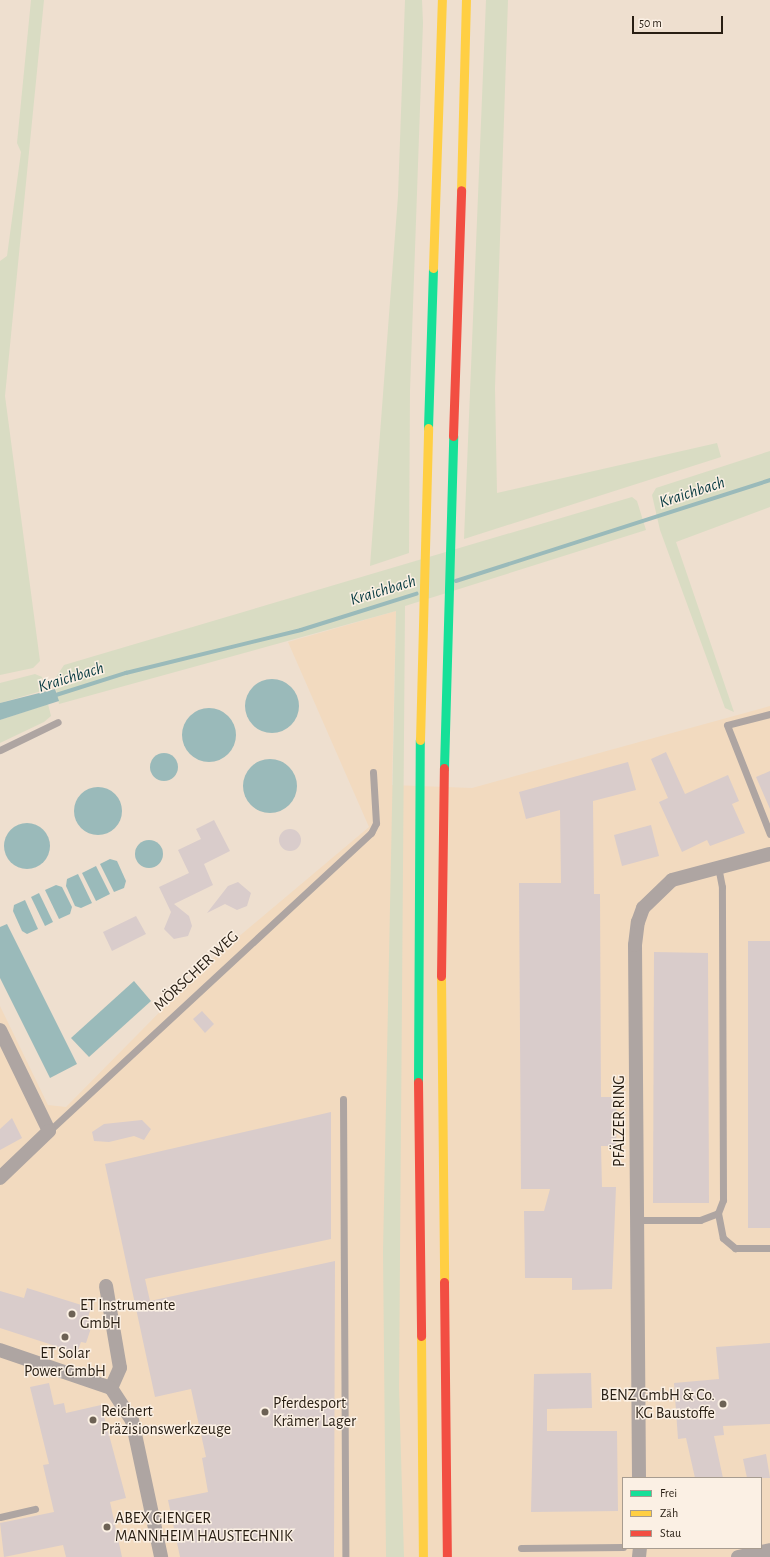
<!DOCTYPE html>
<html>
<head>
<meta charset="utf-8">
<style>
	body { margin:0 }
	#map { position:relative; width:770px; height:1557px; overflow:hidden; background:#eedfcf; font-family:"Alegreya Sans",sans-serif }
	div>[style] { position:absolute }
	[style*='--x'] { left:calc(var(--x)*1px); top:calc(var(--y)*1px); width:calc(var(--w)*1px); rotate:calc(var(--a)*1deg) }
	.built>* { inset:0; background:#f2dabf }
	.green>* { inset:0; background:#d9dcc3 }
	.water>* { inset:0; background:#9ababa }
	.round { border-radius:50% }
	.stream>* { height:3.5px; margin:-1.75px; padding:0 1.75px; transform-origin:1.75px; border-radius:1.75px; background:#9ababa }
	.building>* { inset:0; background:#d9cccb }
	.lane>* { height:7px; margin:-3.5px; padding:0 3.5px; transform-origin:3.5px; border-radius:3.5px; background:#aea5a2 }
	.street>* { height:14px; margin:-7px; padding:0 7px; transform-origin:7px; border-radius:7px; background:#aea5a2 }
	.fast>* { height:9px; margin:-4.5px; padding:0 4.5px; transform-origin:4.5px; border-radius:4.5px; background:#16e098 }
	.slow>* { height:9px; margin:-4.5px; padding:0 4.5px; transform-origin:4.5px; border-radius:4.5px; background:#ffcf43 }
	.jam>* { height:9px; margin:-4.5px; padding:0 4.5px; transform-origin:4.5px; border-radius:4.5px; background:#f24e42 }
	.dots>* { width:11px; height:11px; translate:-50% -50%; box-sizing:border-box; border:2px solid #fbf0e4; border-radius:50% }
	span { translate:-50% -50%; white-space:nowrap; text-align:center; line-height:1.15; -webkit-text-stroke:3px #fbf0e4; paint-order:stroke }
	.street-label { font-size:16px; color:#281e13 }
	.poi-label { font-size:16px; color:#281e13 }
	.left { translate:0 -50%; text-align:left }
	.right { translate:-100% -50%; text-align:right }
	.water-label { font-size:17px; color:#0c3e44; font-style:italic }
	.legend { position:absolute; left:622px; top:1477px; width:140px; height:72px; box-sizing:border-box; background:#fbf0e4; border:1px solid #a79c90; margin:0; padding:5px 7px; list-style:none; font-size:12px; color:#281e13 }
	.legend li { display:flex; align-items:center; gap:8px; height:20px }
	.legend b { width:20px; border:1px solid #a79c90 }
	.scale { position:absolute; left:632px; top:16px; width:91px; height:18px; box-sizing:border-box; border:2px solid #281e13; border-top:0; padding-left:5px; font-size:12px; line-height:14px; white-space:nowrap; color:#281e13; -webkit-text-stroke:3px #fbf0e4; paint-order:stroke }
</style>
</head>
<body>
<div id="map">
	<div class="built">
		<div style="clip-path:polygon(evenodd,396px 611px,392px 785px,472px 788px,770px 706px,770px 1557px,0 1557px,0 1006px,48px 1105px,66px 1107px,211px 960px,369px 827px,288px 642px,396px 611px,623px 1478px,761px 1478px,761px 1548px,623px 1548px,623px 1478px)"></div>
	</div>
	<div class="green">
		<div style="clip-path:polygon(31px 0,44px 0,5px 396px,40px 661px,33px 668px,0 675px,0 261px,7px 256px,21px 152px,17px 143px)"></div>
		<div style="clip-path:polygon(405px 0,422px 0,423px 23px,410px 391px,409px 553px,370px 566px,398px 196px)"></div>
		<div style="clip-path:polygon(486px 0,508px 0,495px 388px,497px 493px,717px 443px,721px 457px,464px 539px)"></div>
		<div style="clip-path:polygon(770px 451px,770px 507px,676px 542px,734px 712px,725px 708px,660px 530px,652px 495px,656px 488px)"></div>
		<div style="clip-path:polygon(632px 497px,637px 501px,646px 530px,405px 606px,399px 1388px,404px 1557px,386px 1557px,383px 1252px,396px 611px,59px 704px,54px 680px,64px 665px)"></div>
		<div style="clip-path:polygon(35px 674px,42px 677px,45px 690px,0 703px,0 683px)"></div>
		<div style="clip-path:polygon(48px 704px,51px 716px,44px 722px,0 743px,0 720px)"></div>
	</div>
	<div class="water">
		<div class="round" style="left:245px;top:679px;width:54px;height:54px"></div>
		<div style="clip-path:polygon(55px 689px,59px 701px,0 720px,0 703px)"></div>
		<div class="round" style="left:182px;top:708px;width:54px;height:54px"></div>
		<div class="round" style="left:150px;top:753px;width:28px;height:28px"></div>
		<div class="round" style="left:243px;top:759px;width:54px;height:54px"></div>
		<div class="round" style="left:74px;top:787px;width:48px;height:48px"></div>
		<div class="round" style="left:4px;top:823px;width:46px;height:46px"></div>
		<div class="round" style="left:135px;top:840px;width:28px;height:28px"></div>
		<div style="clip-path:polygon(110px 859px,117px 861px,126px 881px,124px 888px,114px 892px,100px 864px)"></div>
		<div style="clip-path:polygon(96px 866px,110px 894px,96px 901px,82px 873px)"></div>
		<div style="clip-path:polygon(78px 874px,92px 903px,81px 908px,75px 906px,66px 886px,67px 879px)"></div>
		<div style="clip-path:polygon(56px 885px,62px 887px,72px 907px,70px 914px,59px 919px,45px 890px)"></div>
		<div style="clip-path:polygon(39px 893px,53px 922px,45px 926px,31px 897px)"></div>
		<div style="clip-path:polygon(25px 900px,38px 929px,27px 934px,22px 931px,13px 911px,14px 905px)"></div>
		<div style="clip-path:polygon(7px 924px,77px 1064px,50px 1078px,0 978px,0 927px)"></div>
		<div style="clip-path:polygon(134px 981px,151px 1001px,89px 1057px,71px 1038px)"></div>
	</div>
	<div class="stream">
		<div style="--x:456;--y:581;--w:330;--a:-17.8"></div>
		<div style="--x:53;--y:696;--w:77;--a:-17.5"></div>
		<div style="--x:126;--y:673;--w:180;--a:-13.8"></div>
		<div style="--x:301;--y:630;--w:121;--a:-17.4"></div>
	</div>
	<div class="building">
		<div style="clip-path:polygon(666px 752px,685px 794px,728px 775px,739px 801px,732px 804px,745px 833px,710px 846px,707px 840px,682px 852px,659px 802px,668px 798px,651px 759px)"></div>
		<div style="clip-path:polygon(628px 762px,636px 790px,593px 801px,594px 894px,600px 894px,601px 1097px,616px 1097px,617px 1118px,616px 1146px,601px 1146px,602px 1187px,616px 1187px,612px 1289px,572px 1290px,572px 1278px,525px 1278px,524px 1211px,544px 1211px,550px 1189px,521px 1189px,519px 883px,561px 883px,560px 810px,526px 819px,519px 792px)"></div>
		<div style="clip-path:polygon(770px 771px,770px 809px,756px 777px)"></div>
		<div style="clip-path:polygon(214px 820px,230px 851px,204px 864px,213px 885px,174px 904px,189px 916px,192px 926px,188px 936px,174px 939px,164px 929px,171px 912px,159px 887px,189px 873px,178px 850px,201px 839px,196px 829px)"></div>
		<div style="clip-path:polygon(651px 825px,659px 856px,622px 866px,614px 835px)"></div>
		<div class="round" style="left:279px;top:829px;width:22px;height:22px"></div>
		<div style="clip-path:polygon(238px 882px,251px 893px,247px 906px,237px 910px,225px 904px,207px 913px,228px 886px)"></div>
		<div style="clip-path:polygon(136px 916px,146px 934px,112px 951px,103px 932px)"></div>
		<div style="clip-path:polygon(748px 941px,770px 941px,770px 1228px,748px 1228px)"></div>
		<div style="clip-path:polygon(654px 952px,708px 953px,709px 1203px,653px 1203px)"></div>
		<div style="clip-path:polygon(202px 1011px,214px 1024px,205px 1033px,193px 1019px)"></div>
		<div style="clip-path:polygon(331px 1112px,331px 1239px,145px 1279px,150px 1301px,335px 1261px,334px 1557px,180px 1557px,168px 1500px,208px 1492px,202px 1458px,206px 1457px,191px 1389px,155px 1397px,105px 1164px)"></div>
		<div style="clip-path:polygon(12px 1118px,22px 1138px,0 1150px,0 1129px)"></div>
		<div style="clip-path:polygon(142px 1120px,151px 1129px,144px 1140px,134px 1136px,109px 1142px,94px 1141px,92px 1132px,104px 1124px)"></div>
		<div style="clip-path:polygon(27px 1288px,91px 1308px,87px 1320px,93px 1322px,86px 1343px,81px 1342px,77px 1353px,0 1328px,0 1291px,24px 1298px)"></div>
		<div style="clip-path:polygon(770px 1343px,770px 1424px,723px 1426px,724px 1435px,714px 1436px,723px 1478px,695px 1478px,686px 1438px,678px 1439px,674px 1383px,719px 1379px,716px 1347px)"></div>
		<div style="clip-path:polygon(591px 1373px,592px 1408px,547px 1409px,547px 1431px,617px 1431px,618px 1511px,531px 1512px,534px 1374px)"></div>
		<div style="clip-path:polygon(49px 1383px,54px 1405px,64px 1403px,66px 1413px,101px 1405px,126px 1498px,110px 1502px,122px 1557px,66px 1557px,63px 1545px,4px 1557px,0 1523px,54px 1512px,43px 1465px,49px 1464px,30px 1387px)"></div>
		<div style="clip-path:polygon(766px 1454px,770px 1478px,747px 1478px,743px 1459px)"></div>
	</div>
	<div class="lane">
		<div style="--x:770;--y:714;--w:44;--a:165.7"></div>
		<div style="--x:727;--y:725;--w:117;--a:68.5"></div>
		<div style="--x:0;--y:750;--w:64;--a:-25.8"></div>
		<div style="--x:343;--y:1099;--w:458;--a:89.7"></div>
		<div style="--x:49;--y:1131;--w:439;--a:-42.8"></div>
		<div style="--x:371;--y:833;--w:11;--a:-63"></div>
		<div style="--x:376;--y:823;--w:51;--a:-93.4"></div>
		<div style="--x:718;--y:1213;--w:25;--a:79"></div>
		<div style="--x:723;--y:1238;--w:16;--a:40"></div>
		<div style="--x:735;--y:1248;--w:35;--a:0"></div>
		<div style="--x:636;--y:1220;--w:64;--a:0"></div>
		<div style="--x:700;--y:1220;--w:19;--a:-21"></div>
		<div style="--x:718;--y:1213;--w:14;--a:-69"></div>
		<div style="--x:723;--y:1200;--w:313;--a:-90.2"></div>
		<div style="--x:722;--y:887;--w:21;--a:-101"></div>
		<div style="--x:0;--y:1517;--w:36;--a:-13"></div>
		<div style="--x:521;--y:1548;--w:102;--a:-0.6"></div>
	</div>
	<div class="street">
		<div style="--x:0;--y:1030;--w:112;--a:64.1"></div>
		<div style="--x:49;--y:1131;--w:68;--a:136.2"></div>
		<div style="--x:106;--y:1286;--w:83;--a:80.3"></div>
		<div style="--x:120;--y:1368;--w:22;--a:114"></div>
		<div style="--x:111;--y:1388;--w:38;--a:57"></div>
		<div style="--x:132;--y:1420;--w:140;--a:78"></div>
		<div style="--x:0;--y:1350;--w:117;--a:18.9"></div>
		<div style="--x:639;--y:1478;--w:533;--a:-90.43"></div>
		<div style="--x:635;--y:945;--w:23;--a:-83"></div>
		<div style="--x:638;--y:922;--w:15;--a:-70"></div>
		<div style="--x:643;--y:908;--w:40;--a:-44"></div>
		<div style="--x:672;--y:880;--w:101;--a:-14.9"></div>
		<div style="--x:639;--y:1557;--w:9;--a:-84"></div>
		<div style="--x:738;--y:1557;--w:33;--a:-12"></div>
	</div>
	<div class="fast">
		<div style="--x:428;--y:428;--w:160;--a:-88.2"></div>
		<div style="--x:444;--y:768;--w:332;--a:-88.4"></div>
		<div style="--x:418;--y:1082;--w:342;--a:-89.7"></div>
	</div>
	<div class="slow">
		<div style="--x:461;--y:190;--w:190;--a:-88.5"></div>
		<div style="--x:433;--y:268;--w:268;--a:-88.1"></div>
		<div style="--x:420;--y:740;--w:312;--a:-88.5"></div>
		<div style="--x:441;--y:976;--w:306;--a:89.4"></div>
		<div style="--x:421;--y:1336;--w:221;--a:89.5"></div>
	</div>
	<div class="jam">
		<div style="--x:453;--y:436;--w:246;--a:-88.1"></div>
		<div style="--x:441;--y:976;--w:208;--a:-89.2"></div>
		<div style="--x:418;--y:1082;--w:254;--a:89.3"></div>
		<div style="--x:444;--y:1282;--w:275;--a:89.4"></div>
	</div>
	<div class="dots">
		<div style="left:72px;top:1314px;background:#6d6255"></div>
		<div style="left:65px;top:1337px;background:#6d6255"></div>
		<div style="left:723px;top:1404px;background:#6d6255"></div>
		<div style="left:265px;top:1412px;background:#6d6255"></div>
		<div style="left:93px;top:1420px;background:#6d6255"></div>
		<div style="left:107px;top:1527px;background:#6d6255"></div>
	</div>
	<div class="street-label">
		<span style="left:196px;top:971px;rotate:-43deg">MÖRSCHER WEG</span>
		<span style="left:619px;top:1121px;rotate:-90deg">PFÄLZER RING</span>
	</div>
	<div class="poi-label">
		<span class="left" style="left:80px;top:1314px">ET Instrumente<br>GmbH</span>
		<span style="left:65px;top:1362px">ET Solar<br>Power GmbH</span>
		<span class="right" style="left:715px;top:1404px">BENZ GmbH &amp; Co.<br>KG Baustoffe</span>
		<span class="left" style="left:273px;top:1412px">Pferdesport<br>Krämer Lager</span>
		<span class="left" style="left:101px;top:1420px">Reichert<br>Präzisionswerkzeuge</span>
		<span class="left" style="left:115px;top:1527px">ABEX GIENGER<br>MANNHEIM HAUSTECHNIK</span>
	</div>
	<div class="water-label">
		<span style="left:692px;top:492px;rotate:-18deg">Kraichbach</span>
		<span style="left:383px;top:590px;rotate:-17deg">Kraichbach</span>
		<span style="left:71px;top:677px;rotate:-17deg">Kraichbach</span>
	</div>
	<ul class="legend">
	<li><b style="height:5px;background:#16e098"></b>Frei</li>
	<li><b style="height:5px;background:#ffcf43"></b>Zäh</li>
	<li><b style="height:5px;background:#f24e42"></b>Stau</li>
	</ul>
	<div class="scale">50 m</div>
</div>
</body>
</html>
